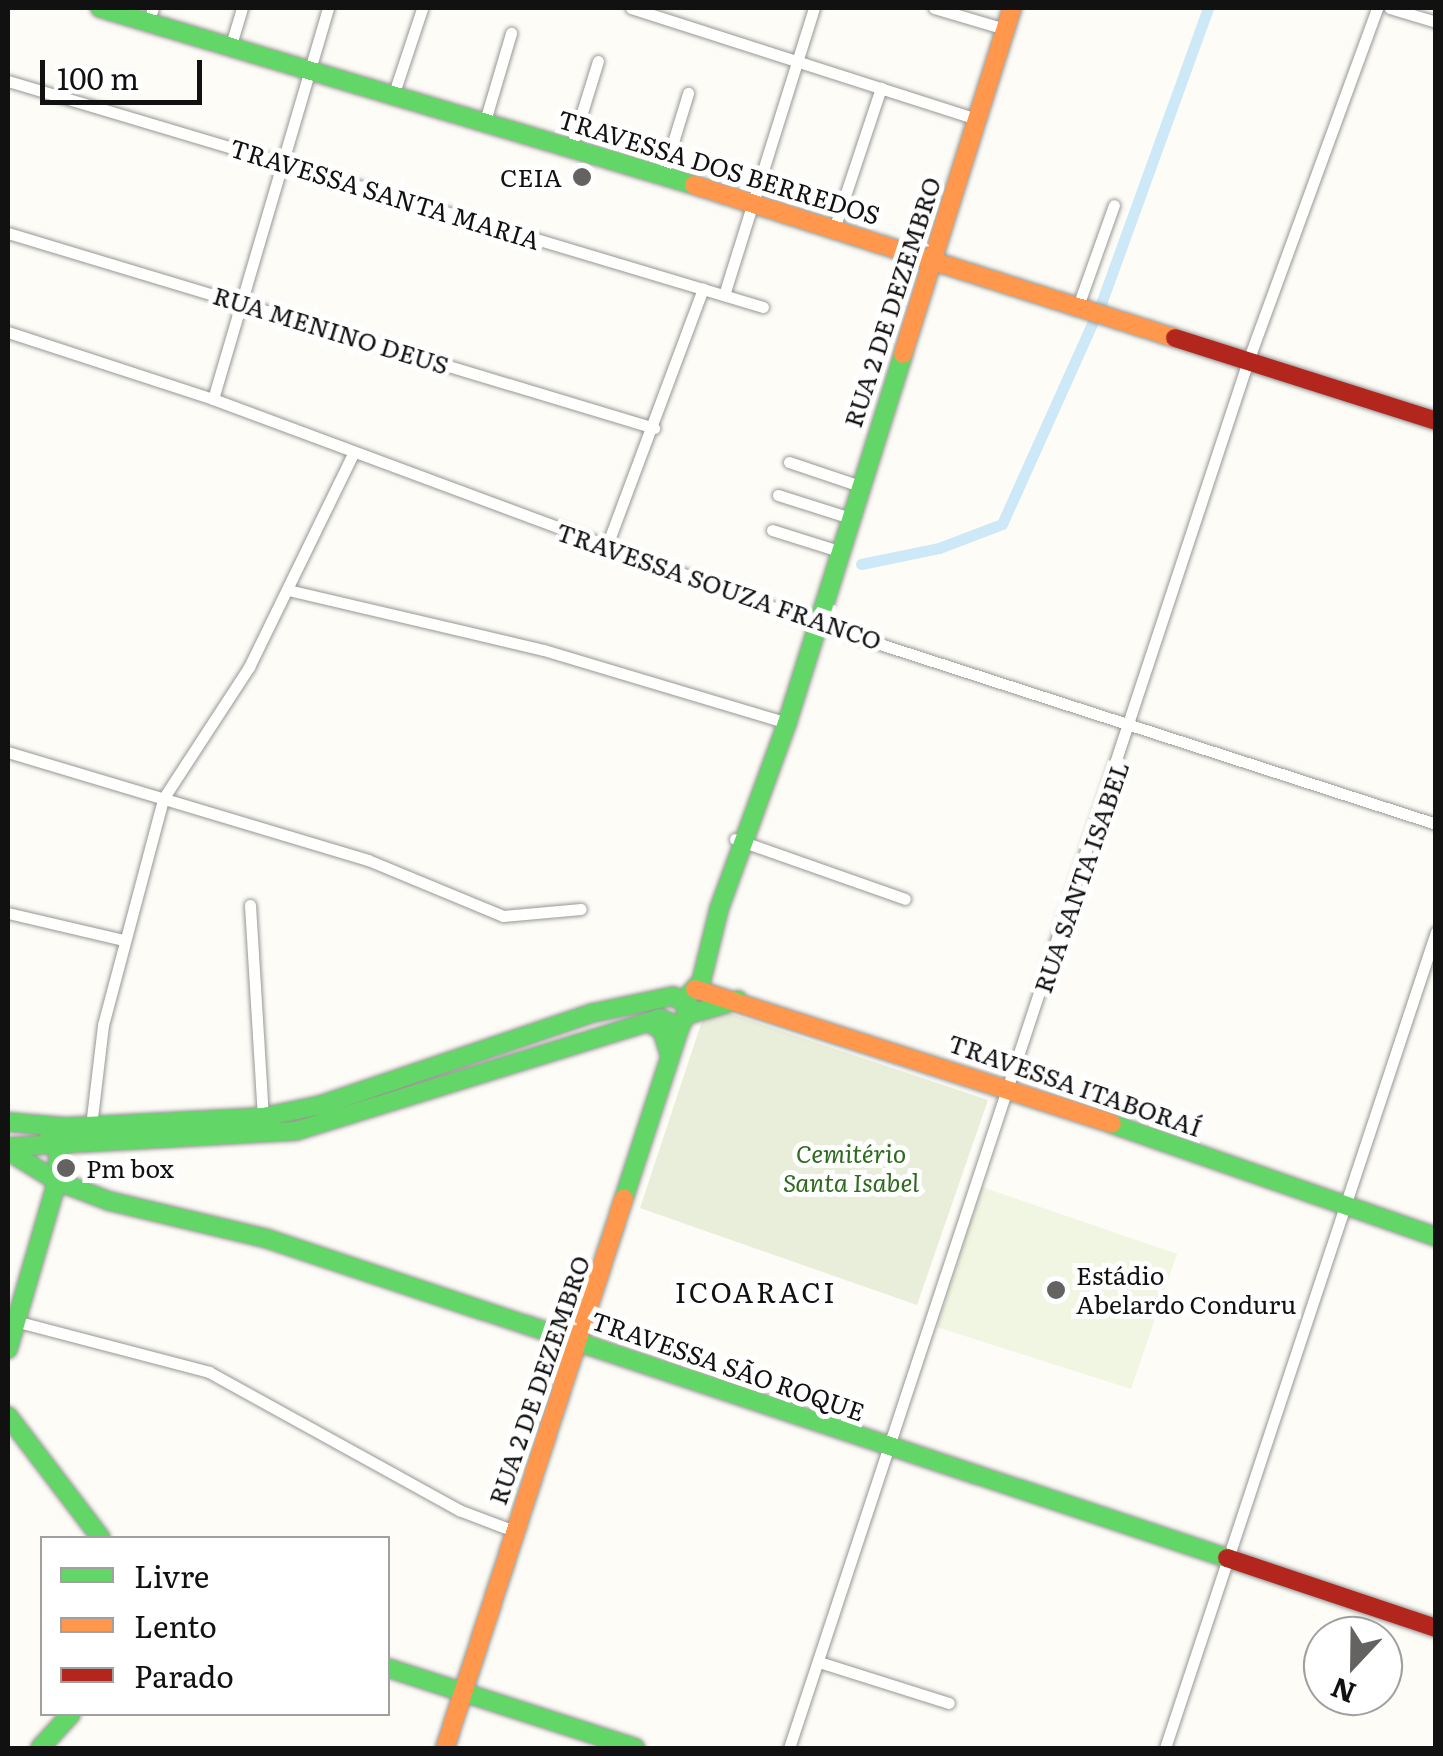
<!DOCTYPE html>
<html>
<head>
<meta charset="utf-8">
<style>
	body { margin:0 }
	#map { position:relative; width:1443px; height:1756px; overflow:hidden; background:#fdfcf7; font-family:Literata,serif }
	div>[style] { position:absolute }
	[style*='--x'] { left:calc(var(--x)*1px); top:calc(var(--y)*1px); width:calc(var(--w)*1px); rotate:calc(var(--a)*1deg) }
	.cemetery>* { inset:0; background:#e9eedb }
	.pitch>* { inset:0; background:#f0f6e1 }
	.canal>* { height:11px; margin:-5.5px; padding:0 5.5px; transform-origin:5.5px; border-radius:5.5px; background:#cde8f7 }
	.roads { filter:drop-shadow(0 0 2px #979795) drop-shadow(0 0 2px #979795) }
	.street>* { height:11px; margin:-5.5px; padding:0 5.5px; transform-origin:5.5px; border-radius:5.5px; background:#fffffe }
	.fast>* { height:18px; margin:-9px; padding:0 9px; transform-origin:9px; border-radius:9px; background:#63d668 }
	.slow>* { height:18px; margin:-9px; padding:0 9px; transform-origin:9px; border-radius:9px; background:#ff974d }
	.jam>* { height:18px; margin:-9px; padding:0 9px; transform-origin:9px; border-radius:9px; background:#b3261e }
	.dots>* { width:28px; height:28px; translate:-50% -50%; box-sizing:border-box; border:5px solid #fff; border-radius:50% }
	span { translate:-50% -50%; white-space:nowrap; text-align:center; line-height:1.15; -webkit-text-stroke:10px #fff; paint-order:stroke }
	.street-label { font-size:25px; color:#111 }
	.poi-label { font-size:25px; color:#111 }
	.right { translate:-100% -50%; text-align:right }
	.left { translate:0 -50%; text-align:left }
	.park-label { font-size:25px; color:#2f6b1f; font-style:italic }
	.neighbourhood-label { font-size:28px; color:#111; letter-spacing:2.5px }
	.frame { position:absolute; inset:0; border:10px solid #111; pointer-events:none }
	.legend { position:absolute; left:40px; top:1536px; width:350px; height:180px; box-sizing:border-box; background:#fff; border:2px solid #a0a0a0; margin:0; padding:12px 18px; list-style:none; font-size:30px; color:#111 }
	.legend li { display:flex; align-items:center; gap:20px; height:50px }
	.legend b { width:50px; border:2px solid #a0a0a0 }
	.north { position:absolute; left:1303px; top:1616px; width:100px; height:100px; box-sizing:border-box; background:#fff; border:2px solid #a0a0a0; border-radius:50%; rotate:202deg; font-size:28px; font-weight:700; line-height:40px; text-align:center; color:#111 }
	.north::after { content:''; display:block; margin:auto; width:35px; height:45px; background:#646362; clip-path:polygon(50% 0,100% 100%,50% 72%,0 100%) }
	.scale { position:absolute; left:40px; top:60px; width:162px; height:45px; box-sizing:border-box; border:5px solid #111; border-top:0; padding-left:12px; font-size:30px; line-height:35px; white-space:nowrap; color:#111; -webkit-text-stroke:8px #fff; paint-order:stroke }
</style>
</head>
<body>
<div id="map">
	<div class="cemetery">
		<div style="clip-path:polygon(725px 1012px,988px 1100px,917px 1305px,640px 1208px,703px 1018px)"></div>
	</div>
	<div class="pitch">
		<div style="clip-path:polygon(982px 1187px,1177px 1254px,1131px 1389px,937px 1327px)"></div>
	</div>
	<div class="canal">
		<div style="--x:861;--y:564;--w:80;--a:-11.6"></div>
		<div style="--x:939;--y:548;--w:67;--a:-20.9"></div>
		<div style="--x:1002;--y:524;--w:244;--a:-65.8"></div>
		<div style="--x:1102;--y:301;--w:312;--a:-70.1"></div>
	</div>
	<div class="roads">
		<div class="street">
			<div style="--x:631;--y:8;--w:363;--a:17.8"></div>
			<div style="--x:934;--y:8;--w:74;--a:16.5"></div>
			<div style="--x:1390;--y:8;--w:48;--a:16.9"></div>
			<div style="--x:148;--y:23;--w:16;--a:-72"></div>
			<div style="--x:230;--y:48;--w:42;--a:-73.3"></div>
			<div style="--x:8;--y:81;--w:788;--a:16.66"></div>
			<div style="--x:393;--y:96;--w:92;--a:-71.6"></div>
			<div style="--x:485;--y:121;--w:92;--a:-73.5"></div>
			<div style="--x:571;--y:148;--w:91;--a:-72.8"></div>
			<div style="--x:663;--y:175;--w:86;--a:-73"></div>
			<div style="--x:834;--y:229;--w:149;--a:-71.6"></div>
			<div style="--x:8;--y:233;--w:675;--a:16.8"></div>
			<div style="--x:724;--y:295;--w:301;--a:-72.6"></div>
			<div style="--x:1078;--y:306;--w:107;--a:-70.4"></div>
			<div style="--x:8;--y:332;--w:216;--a:18.1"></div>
			<div style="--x:213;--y:399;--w:645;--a:20.4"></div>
			<div style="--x:818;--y:624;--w:650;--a:17.93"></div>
			<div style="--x:213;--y:399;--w:408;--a:-73.6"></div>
			<div style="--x:789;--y:462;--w:75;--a:18.7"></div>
			<div style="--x:778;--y:495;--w:76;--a:17.7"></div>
			<div style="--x:772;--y:530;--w:70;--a:17.4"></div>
			<div style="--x:606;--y:548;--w:277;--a:-69.5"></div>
			<div style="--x:288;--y:590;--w:263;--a:13.2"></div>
			<div style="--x:544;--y:650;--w:254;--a:16.7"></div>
			<div style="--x:8;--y:752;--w:376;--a:16.7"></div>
			<div style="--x:368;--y:860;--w:146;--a:22.5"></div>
			<div style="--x:503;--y:916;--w:78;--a:-5.1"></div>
			<div style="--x:735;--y:839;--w:180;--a:19.4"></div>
			<div style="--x:250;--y:905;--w:212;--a:86.5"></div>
			<div style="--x:8;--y:913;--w:118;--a:13.2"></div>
			<div style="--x:91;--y:1126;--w:102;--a:-83.2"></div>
			<div style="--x:103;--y:1025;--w:234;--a:-75.1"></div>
			<div style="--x:163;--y:799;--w:158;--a:-56.9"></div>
			<div style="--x:249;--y:667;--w:239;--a:-64"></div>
			<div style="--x:15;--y:1321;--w:201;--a:14.7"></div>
			<div style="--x:209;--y:1372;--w:286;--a:28.9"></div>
			<div style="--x:459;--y:1510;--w:59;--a:20.9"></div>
			<div style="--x:819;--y:1662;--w:136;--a:17.5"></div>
			<div style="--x:789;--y:1748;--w:1461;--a:-71.69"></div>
			<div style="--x:1248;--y:361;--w:376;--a:-69.9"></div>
			<div style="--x:1165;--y:1748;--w:860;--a:-71.63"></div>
		</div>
		<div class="fast">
			<div style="--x:100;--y:8;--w:620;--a:16.59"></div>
			<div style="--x:685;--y:999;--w:23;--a:-47"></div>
			<div style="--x:701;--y:982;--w:75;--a:-76.1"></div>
			<div style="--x:719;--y:909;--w:198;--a:-69.9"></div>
			<div style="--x:787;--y:723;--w:387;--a:-72.5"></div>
			<div style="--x:691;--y:1014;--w:49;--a:-16.6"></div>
			<div style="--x:651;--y:1024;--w:13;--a:29"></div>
			<div style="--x:662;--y:1030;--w:28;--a:73"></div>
			<div style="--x:8;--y:1122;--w:58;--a:4.9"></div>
			<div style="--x:66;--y:1127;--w:197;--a:-2.9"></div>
			<div style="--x:263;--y:1117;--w:59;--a:-11.7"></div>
			<div style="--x:321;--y:1105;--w:287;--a:-18.7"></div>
			<div style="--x:593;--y:1013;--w:82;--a:-12"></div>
			<div style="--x:673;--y:996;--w:20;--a:33"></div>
			<div style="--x:690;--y:1007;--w:22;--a:117"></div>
			<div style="--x:680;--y:1027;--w:22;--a:-156"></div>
			<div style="--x:1112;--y:1124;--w:343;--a:19.2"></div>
			<div style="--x:8;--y:1147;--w:288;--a:-3.2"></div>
			<div style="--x:296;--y:1131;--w:381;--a:-17.2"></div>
			<div style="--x:8;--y:1151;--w:57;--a:31.5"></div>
			<div style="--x:57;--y:1181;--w:56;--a:21"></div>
			<div style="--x:109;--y:1201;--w:163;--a:13.4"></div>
			<div style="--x:268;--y:1239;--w:1011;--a:18.4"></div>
			<div style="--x:624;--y:1198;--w:180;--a:-71.9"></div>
			<div style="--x:8;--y:1349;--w:175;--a:-73.7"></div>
			<div style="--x:57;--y:1181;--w:32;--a:-88"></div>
			<div style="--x:58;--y:1149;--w:17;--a:-121"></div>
			<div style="--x:8;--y:1416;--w:153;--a:52.7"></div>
			<div style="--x:388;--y:1668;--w:260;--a:17.9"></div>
			<div style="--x:40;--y:1748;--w:46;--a:-47.6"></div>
		</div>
		<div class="slow">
			<div style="--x:694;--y:185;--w:505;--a:17.65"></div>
			<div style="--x:903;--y:354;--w:363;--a:-72.5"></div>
			<div style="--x:695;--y:989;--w:438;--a:17.9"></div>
			<div style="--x:445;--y:1748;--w:578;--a:-71.97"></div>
		</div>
		<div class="jam">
			<div style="--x:1175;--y:338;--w:274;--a:17.6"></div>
			<div style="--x:1227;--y:1558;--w:220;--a:18.5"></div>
		</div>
	</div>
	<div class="dots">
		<div style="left:582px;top:177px;background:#646362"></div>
		<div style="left:66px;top:1168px;background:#646362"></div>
		<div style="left:1056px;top:1290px;background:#646362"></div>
	</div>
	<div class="street-label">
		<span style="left:719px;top:167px;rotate:17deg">TRAVESSA DOS BERREDOS</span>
		<span style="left:385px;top:194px;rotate:17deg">TRAVESSA SANTA MARIA</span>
		<span style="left:892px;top:302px;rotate:-72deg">RUA 2 DE DEZEMBRO</span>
		<span style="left:331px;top:330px;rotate:17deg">RUA MENINO DEUS</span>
		<span style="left:719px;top:586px;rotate:19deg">TRAVESSA SOUZA FRANCO</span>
		<span style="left:1081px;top:877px;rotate:-71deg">RUA SANTA ISABEL</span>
		<span style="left:1075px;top:1085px;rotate:19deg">TRAVESSA ITABORAÍ</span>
		<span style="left:728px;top:1366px;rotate:19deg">TRAVESSA SÃO ROQUE</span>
		<span style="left:539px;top:1380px;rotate:-71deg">RUA 2 DE DEZEMBRO</span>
	</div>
	<div class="poi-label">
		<span class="right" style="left:562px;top:177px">CEIA</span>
		<span class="left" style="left:86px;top:1168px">Pm box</span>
		<span class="left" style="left:1076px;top:1290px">Estádio<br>Abelardo Conduru</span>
	</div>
	<div class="park-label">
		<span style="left:851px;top:1168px">Cemitério<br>Santa Isabel</span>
	</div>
	<div class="neighbourhood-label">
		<span style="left:756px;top:1291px">ICOARACI</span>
	</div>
	<div class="frame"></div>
	<ul class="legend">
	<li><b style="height:12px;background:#63d668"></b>Livre</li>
	<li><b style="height:12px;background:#ff974d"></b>Lento</li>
	<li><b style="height:12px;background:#b3261e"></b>Parado</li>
	</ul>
	<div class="north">N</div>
	<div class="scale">100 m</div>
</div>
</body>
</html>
